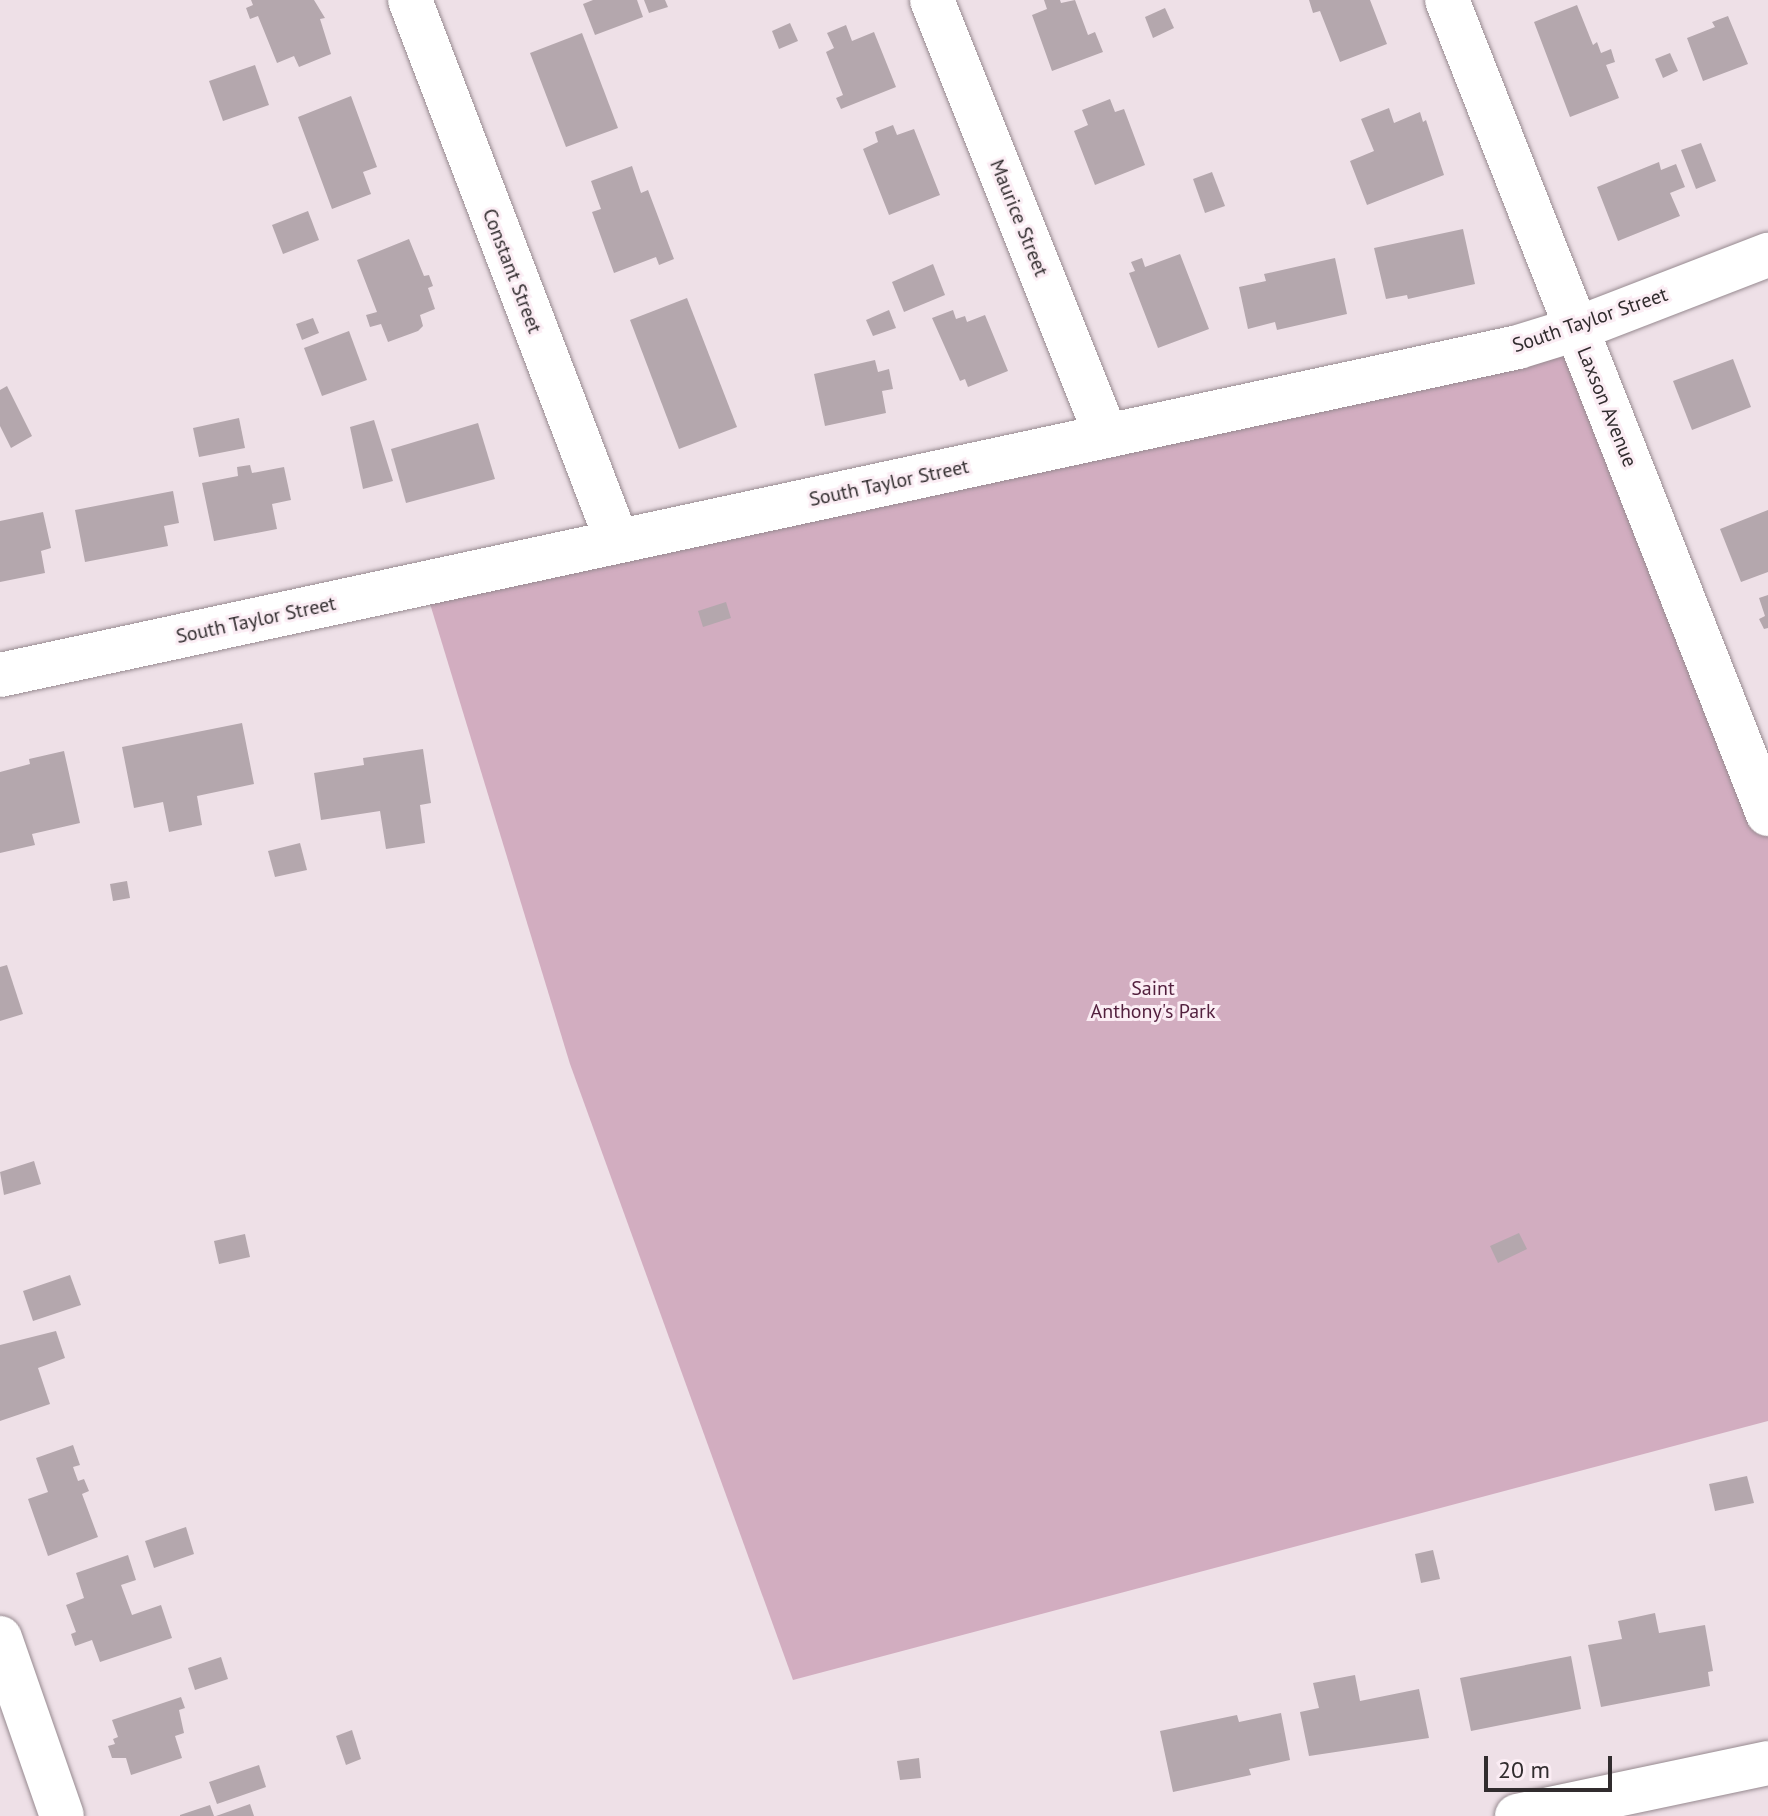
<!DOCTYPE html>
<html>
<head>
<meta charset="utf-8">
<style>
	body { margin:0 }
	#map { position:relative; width:1768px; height:1816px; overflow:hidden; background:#eee0e7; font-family:"PT Sans",sans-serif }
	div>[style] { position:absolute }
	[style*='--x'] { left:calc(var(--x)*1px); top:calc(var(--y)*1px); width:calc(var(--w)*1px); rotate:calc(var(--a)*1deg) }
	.green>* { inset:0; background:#d2adc0 }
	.building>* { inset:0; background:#b4a7ad }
	.roads { filter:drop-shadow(0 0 2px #978a90) drop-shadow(0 0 2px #978a90) }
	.street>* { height:44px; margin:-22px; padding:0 22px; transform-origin:22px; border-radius:22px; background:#fff }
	span { translate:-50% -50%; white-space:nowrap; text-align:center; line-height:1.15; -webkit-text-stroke:6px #fbedf4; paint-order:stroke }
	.street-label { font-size:20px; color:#312c2e }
	.park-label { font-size:20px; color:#521f3d }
	.scale { position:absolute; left:1484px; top:1756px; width:128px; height:36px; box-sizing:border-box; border:4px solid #312c2e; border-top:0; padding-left:10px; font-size:24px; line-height:28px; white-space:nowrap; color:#312c2e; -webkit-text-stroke:6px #fbedf4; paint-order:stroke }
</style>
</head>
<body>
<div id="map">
	<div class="green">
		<div style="clip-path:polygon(1576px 329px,1768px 814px,1768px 1421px,793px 1680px,570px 1064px,424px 584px)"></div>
	</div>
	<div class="building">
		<div style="clip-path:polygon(251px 0,314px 0,325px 18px,320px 19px,331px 54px,299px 67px,294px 56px,277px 63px,258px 16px,250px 19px,246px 8px,253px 5px)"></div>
		<div style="clip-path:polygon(593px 0,637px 0,643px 17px,595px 35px,583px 4px)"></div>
		<div style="clip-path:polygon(644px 0,665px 0,668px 7px,649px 13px)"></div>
		<div style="clip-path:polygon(1044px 0,1060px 0,1061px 3px,1075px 0,1088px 35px,1095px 32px,1103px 52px,1052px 71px,1032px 15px,1047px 9px)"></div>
		<div style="clip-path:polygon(1309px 0,1370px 0,1387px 44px,1340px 62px,1320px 11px,1313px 13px)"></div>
		<div style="clip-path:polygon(1577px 5px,1593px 45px,1597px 42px,1601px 53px,1611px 49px,1615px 62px,1606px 65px,1619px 98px,1570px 117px,1534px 22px)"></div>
		<div style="clip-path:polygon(1165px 8px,1174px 28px,1153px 38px,1145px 17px)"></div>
		<div style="clip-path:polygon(1728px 16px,1748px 64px,1703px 81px,1687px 38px,1715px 27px,1712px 22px)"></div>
		<div style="clip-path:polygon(790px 23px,798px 41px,779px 49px,772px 31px)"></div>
		<div style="clip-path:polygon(846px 25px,852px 41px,874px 32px,896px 87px,841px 109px,836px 98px,843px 95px,826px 52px,834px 48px,827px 33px)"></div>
		<div style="clip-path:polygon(582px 33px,618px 128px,566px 147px,530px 53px)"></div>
		<div style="clip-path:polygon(1670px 53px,1678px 71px,1663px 78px,1655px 59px)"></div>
		<div style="clip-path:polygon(255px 65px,269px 105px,223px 121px,209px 81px)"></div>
		<div style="clip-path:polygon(351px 96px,377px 167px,363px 172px,371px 194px,332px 209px,298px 117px)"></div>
		<div style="clip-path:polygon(1110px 99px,1115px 112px,1124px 109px,1145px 165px,1095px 185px,1074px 131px,1088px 125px,1082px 110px)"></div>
		<div style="clip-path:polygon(1389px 108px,1394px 123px,1420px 112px,1423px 122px,1426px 120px,1444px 175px,1367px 205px,1350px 161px,1374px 151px,1361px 119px)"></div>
		<div style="clip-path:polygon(893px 125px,897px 135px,914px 129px,940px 195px,889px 215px,863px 149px,878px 142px,875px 132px)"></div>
		<div style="clip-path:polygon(1701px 143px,1716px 181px,1696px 189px,1681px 150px)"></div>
		<div style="clip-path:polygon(1659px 162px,1661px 170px,1676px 164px,1685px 187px,1670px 193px,1680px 216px,1618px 241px,1597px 187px)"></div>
		<div style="clip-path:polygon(632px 166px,641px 193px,648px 190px,674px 259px,659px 265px,656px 257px,614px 273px,592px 212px,601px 209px,591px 181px)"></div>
		<div style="clip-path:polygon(1212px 172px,1225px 206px,1205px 213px,1193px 179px)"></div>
		<div style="clip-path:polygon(308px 211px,319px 240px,283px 254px,272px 225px)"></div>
		<div style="clip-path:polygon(1463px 229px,1475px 284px,1408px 299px,1407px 295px,1386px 299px,1374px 248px)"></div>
		<div style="clip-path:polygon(409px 239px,424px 276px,429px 275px,433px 286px,428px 288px,435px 309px,420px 315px,423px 326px,418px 331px,388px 342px,381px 324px,370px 327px,366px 315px,377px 312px,357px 260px)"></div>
		<div style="clip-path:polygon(1180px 254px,1209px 329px,1158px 348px,1129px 273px,1135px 271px,1131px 262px,1142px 258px,1145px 267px)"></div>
		<div style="clip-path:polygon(1335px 258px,1347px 314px,1277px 330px,1275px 322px,1248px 329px,1239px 287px,1266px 281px,1264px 274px)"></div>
		<div style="clip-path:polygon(933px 264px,945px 295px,904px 312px,892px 282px)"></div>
		<div style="clip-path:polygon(687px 298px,737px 427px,679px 449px,630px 320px)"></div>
		<div style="clip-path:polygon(889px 310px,896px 328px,873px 336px,866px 320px)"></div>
		<div style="clip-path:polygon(953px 310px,956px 319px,965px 316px,967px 322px,985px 315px,1008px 371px,968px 387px,965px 379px,960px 381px,932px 318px)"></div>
		<div style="clip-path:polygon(313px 318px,319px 333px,302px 340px,296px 324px)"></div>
		<div style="clip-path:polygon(349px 331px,367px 380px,322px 396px,304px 348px)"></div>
		<div style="clip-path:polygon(1733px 359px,1751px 407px,1692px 430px,1673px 381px)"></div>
		<div style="clip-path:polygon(875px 360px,878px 372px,889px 369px,893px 389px,882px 391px,886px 413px,825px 426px,814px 374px)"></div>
		<div style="clip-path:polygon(7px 386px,32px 436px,11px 448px,0 426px,0 390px)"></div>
		<div style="clip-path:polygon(239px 418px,245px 448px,199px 457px,193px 428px)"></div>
		<div style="clip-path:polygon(374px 420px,393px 481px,363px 489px,350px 427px)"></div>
		<div style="clip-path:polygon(478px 423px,495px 479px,406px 503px,391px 449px)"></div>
		<div style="clip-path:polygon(250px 465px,252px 473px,284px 467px,291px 500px,272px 504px,277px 529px,214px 541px,202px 483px,238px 476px,237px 467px)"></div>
		<div style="clip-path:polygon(173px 491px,179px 523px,164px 526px,168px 546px,85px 562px,75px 510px)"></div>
		<div style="clip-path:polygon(1768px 510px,1768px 572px,1741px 582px,1720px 529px)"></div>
		<div style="clip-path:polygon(43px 512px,51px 548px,41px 551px,45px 573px,0 582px,0 521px)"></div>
		<div style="clip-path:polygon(1768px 595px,1768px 628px,1764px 629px,1759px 619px,1765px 616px,1759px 598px)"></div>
		<div style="clip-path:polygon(726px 602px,731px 618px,703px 627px,698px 611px)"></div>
		<div style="clip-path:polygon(242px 723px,254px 784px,197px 796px,202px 825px,169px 832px,163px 802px,134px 808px,122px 747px)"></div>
		<div style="clip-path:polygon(423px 749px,431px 803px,420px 805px,425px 843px,386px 849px,380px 811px,321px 820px,314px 773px,364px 765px,363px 758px)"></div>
		<div style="clip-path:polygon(64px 751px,80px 823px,32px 834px,35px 845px,0 853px,0 772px,30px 764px,29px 759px)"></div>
		<div style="clip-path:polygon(300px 843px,307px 870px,275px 877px,268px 851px)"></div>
		<div style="clip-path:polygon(127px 881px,130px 898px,113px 901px,110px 884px)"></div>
		<div style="clip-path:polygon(7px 965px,23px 1014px,0 1021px,0 967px)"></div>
		<div style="clip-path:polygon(34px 1161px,41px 1184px,4px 1195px,0 1172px)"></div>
		<div style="clip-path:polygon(1519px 1233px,1527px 1249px,1498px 1263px,1490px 1246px)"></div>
		<div style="clip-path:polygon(245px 1234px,250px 1257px,219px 1264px,214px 1241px)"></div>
		<div style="clip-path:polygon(70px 1275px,81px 1305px,33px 1321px,23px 1291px)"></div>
		<div style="clip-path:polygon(56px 1331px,65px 1358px,38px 1368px,50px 1404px,0 1421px,0 1345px)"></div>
		<div style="clip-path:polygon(73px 1445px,80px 1465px,73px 1467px,78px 1481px,84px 1479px,89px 1491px,82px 1494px,98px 1537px,48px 1556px,28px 1499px,48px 1492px,36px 1458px)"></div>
		<div style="clip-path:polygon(1747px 1476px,1754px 1503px,1715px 1511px,1709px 1484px)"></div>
		<div style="clip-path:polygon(186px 1527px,194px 1554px,154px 1568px,145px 1541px)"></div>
		<div style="clip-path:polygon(1433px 1550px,1440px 1579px,1421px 1583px,1415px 1554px)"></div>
		<div style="clip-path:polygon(128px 1555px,136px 1580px,121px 1585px,132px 1615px,161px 1605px,172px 1638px,100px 1662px,92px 1640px,75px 1646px,71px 1634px,76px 1632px,66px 1605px,84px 1598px,76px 1573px)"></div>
		<div style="clip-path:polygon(1655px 1613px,1659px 1633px,1705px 1625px,1713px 1671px,1708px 1672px,1710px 1686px,1601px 1707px,1588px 1645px,1622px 1639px,1618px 1621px)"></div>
		<div style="clip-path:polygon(1571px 1656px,1581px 1709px,1471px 1731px,1460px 1678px)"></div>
		<div style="clip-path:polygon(221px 1657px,228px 1679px,195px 1690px,188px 1668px)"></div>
		<div style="clip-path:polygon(1355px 1675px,1360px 1701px,1419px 1689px,1429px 1738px,1309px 1756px,1300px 1712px,1319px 1708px,1313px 1683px)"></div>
		<div style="clip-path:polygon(181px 1697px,185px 1708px,179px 1710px,184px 1733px,175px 1736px,182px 1758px,131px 1775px,126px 1758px,112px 1758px,108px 1746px,115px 1744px,113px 1739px,118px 1737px,112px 1720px)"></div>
		<div style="clip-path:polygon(1281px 1713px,1290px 1760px,1249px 1769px,1251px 1775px,1173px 1792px,1160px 1731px,1237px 1715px,1239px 1722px)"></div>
		<div style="clip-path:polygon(352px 1730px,361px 1759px,346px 1765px,336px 1736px)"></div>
		<div style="clip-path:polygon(919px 1758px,921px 1778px,900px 1780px,897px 1761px)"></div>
		<div style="clip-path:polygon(259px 1765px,266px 1787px,217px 1804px,209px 1782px)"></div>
		<div style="clip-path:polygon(250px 1804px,254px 1816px,216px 1816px)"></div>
		<div style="clip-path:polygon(210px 1805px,214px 1816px,180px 1816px,180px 1815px)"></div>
	</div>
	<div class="roads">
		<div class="street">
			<div style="--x:410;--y:0;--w:579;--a:69.06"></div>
			<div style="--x:932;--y:0;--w:469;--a:68.2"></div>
			<div style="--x:1447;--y:0;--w:875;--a:68.48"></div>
			<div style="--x:0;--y:675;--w:1553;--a:-12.19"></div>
			<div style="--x:1518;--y:347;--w:61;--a:-17.2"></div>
			<div style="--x:1576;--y:329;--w:206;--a:-21.1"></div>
			<div style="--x:0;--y:1638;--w:188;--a:70.8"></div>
			<div style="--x:1517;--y:1816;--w:257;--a:-11.9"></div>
		</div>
	</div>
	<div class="street-label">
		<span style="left:1019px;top:218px;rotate:68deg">Maurice Street</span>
		<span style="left:512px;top:271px;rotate:69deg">Constant Street</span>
		<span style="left:1590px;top:320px;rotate:-19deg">South Taylor Street</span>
		<span style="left:1607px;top:407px;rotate:68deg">Laxson Avenue</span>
		<span style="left:889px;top:483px;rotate:-12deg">South Taylor Street</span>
		<span style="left:256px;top:620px;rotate:-12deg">South Taylor Street</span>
	</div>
	<div class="park-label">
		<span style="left:1153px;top:1000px">Saint<br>Anthony's Park</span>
	</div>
	<div class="scale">20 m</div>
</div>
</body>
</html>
